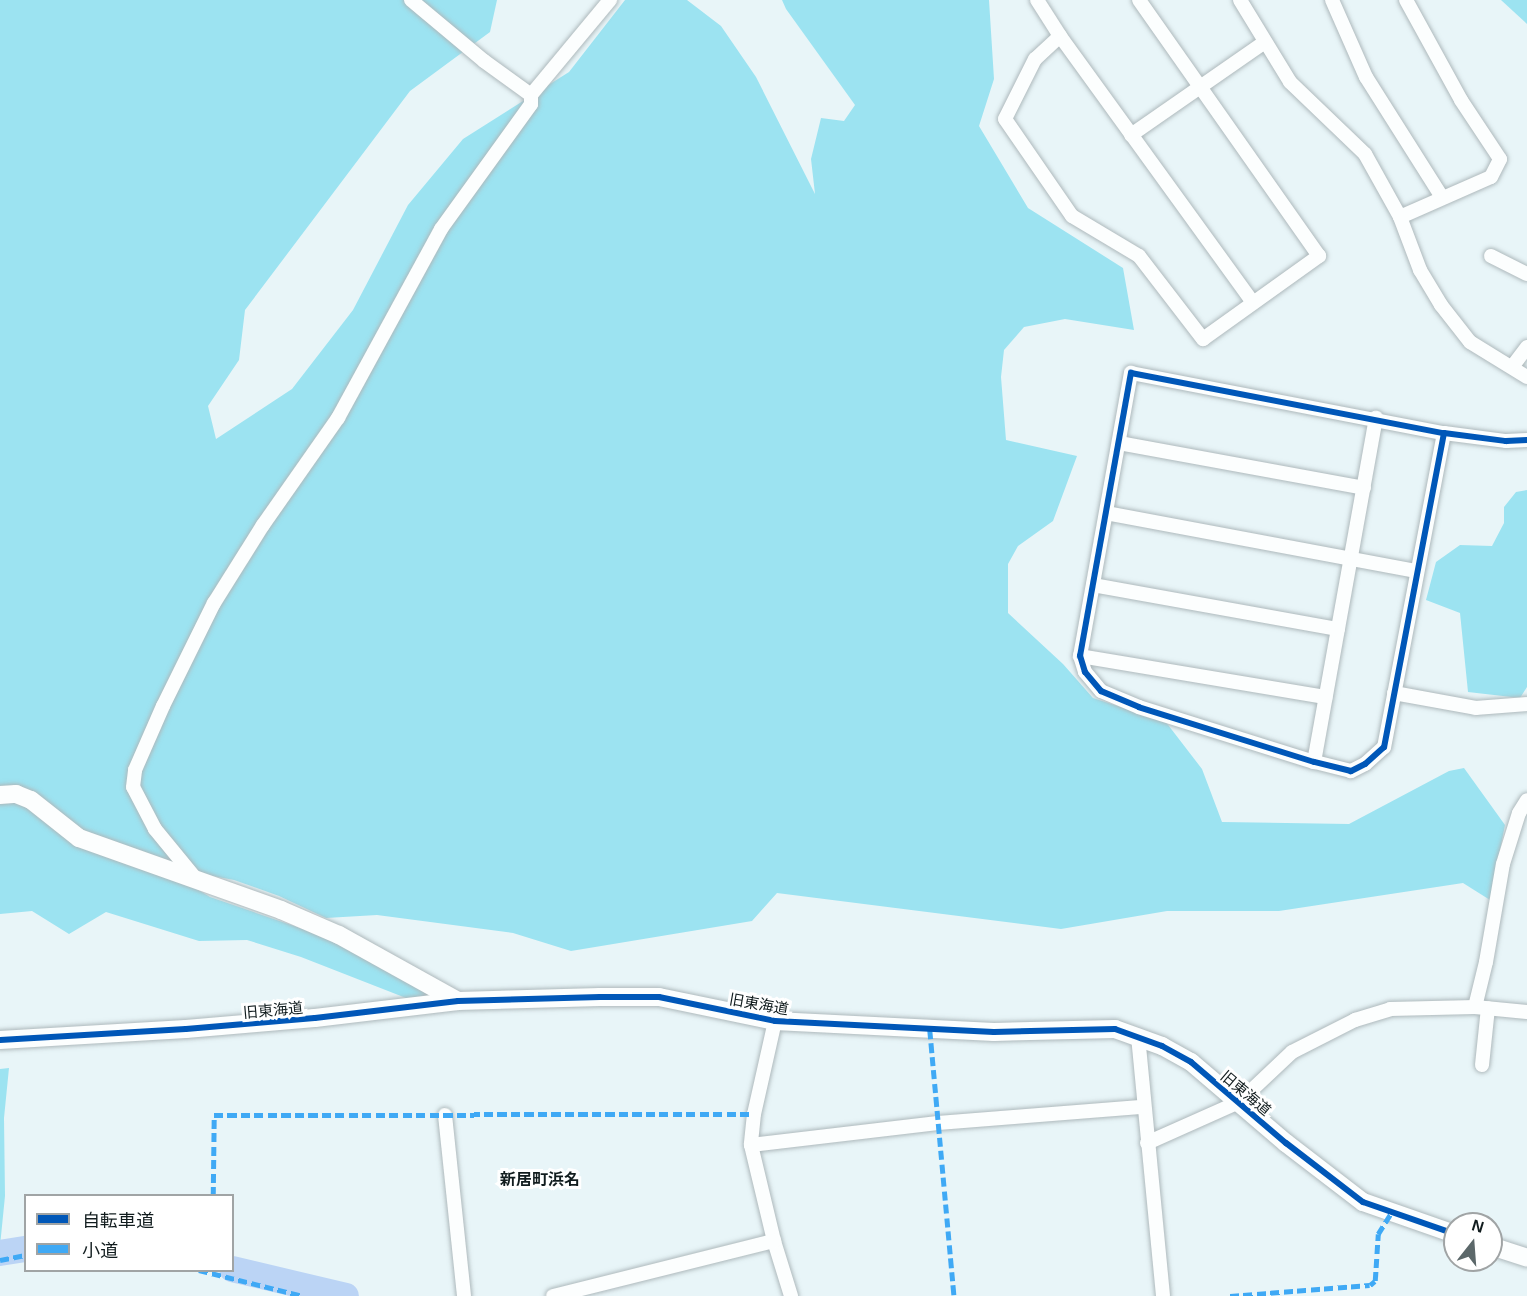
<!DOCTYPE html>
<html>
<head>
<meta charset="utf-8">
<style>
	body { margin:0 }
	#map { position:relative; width:1527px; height:1296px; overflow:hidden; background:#e8f5f8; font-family:Arial,"Noto Sans JP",sans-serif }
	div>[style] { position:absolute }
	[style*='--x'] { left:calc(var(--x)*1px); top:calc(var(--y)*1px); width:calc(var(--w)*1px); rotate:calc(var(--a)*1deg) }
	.green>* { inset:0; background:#9ce3f1 }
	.river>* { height:26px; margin:-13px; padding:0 13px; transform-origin:13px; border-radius:13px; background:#bbd4f5 }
	.roads { filter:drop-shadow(0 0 2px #aeb9bc) drop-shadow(0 0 2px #aeb9bc) }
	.street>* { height:14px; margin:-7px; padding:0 7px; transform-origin:7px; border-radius:7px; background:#fcfefe }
	.secondary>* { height:18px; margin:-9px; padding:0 9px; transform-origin:9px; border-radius:9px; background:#fcfefe }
	.quiet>* { height:4.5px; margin-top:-2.25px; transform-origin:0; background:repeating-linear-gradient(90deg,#3fa9f5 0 9px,transparent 0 13.5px) }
	.cycleway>* { height:6px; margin:-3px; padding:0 3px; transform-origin:3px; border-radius:3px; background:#0057b8 }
	span { translate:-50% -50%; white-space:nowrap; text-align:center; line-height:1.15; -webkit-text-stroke:6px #fff; paint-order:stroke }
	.street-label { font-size:15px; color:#111c1e }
	.neighbourhood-label { font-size:16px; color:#111c1e; font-weight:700 }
	.legend { position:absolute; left:24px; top:1194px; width:210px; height:78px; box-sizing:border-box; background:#fff; border:2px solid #a0a4a5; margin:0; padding:8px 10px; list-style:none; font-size:18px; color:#111c1e }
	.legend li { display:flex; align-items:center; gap:12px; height:30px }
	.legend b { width:30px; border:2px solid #a0a4a5 }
	.north { position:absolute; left:1443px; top:1212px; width:60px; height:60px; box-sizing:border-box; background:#fff; border:2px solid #a0a4a5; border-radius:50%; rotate:17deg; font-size:16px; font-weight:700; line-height:24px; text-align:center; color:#111c1e }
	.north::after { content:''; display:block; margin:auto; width:21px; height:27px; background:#5c686a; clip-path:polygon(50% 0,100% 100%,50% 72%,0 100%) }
</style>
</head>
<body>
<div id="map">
	<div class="green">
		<div style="clip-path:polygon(0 0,497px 0,490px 32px,410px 91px,245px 310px,239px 360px,208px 406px,216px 439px,292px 389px,353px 310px,408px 205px,463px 139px,569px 72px,625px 0,687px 0,721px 26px,756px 77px,815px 194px,811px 159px,821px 118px,844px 121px,855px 105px,786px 9px,782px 0,989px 0,994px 79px,979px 126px,1028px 208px,1123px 268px,1134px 330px,1065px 319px,1024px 327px,1004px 350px,1001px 377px,1006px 440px,1077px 456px,1053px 521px,1018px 546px,1008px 564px,1008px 613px,1063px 664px,1093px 698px,1136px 712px,1162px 717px,1202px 769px,1222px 822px,1349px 824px,1449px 771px,1464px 768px,1505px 825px,1490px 900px,1463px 883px,1279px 911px,1167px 911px,1061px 929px,777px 893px,752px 921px,571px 951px,513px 933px,377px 915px,326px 918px,279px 896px,234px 880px,159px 866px,210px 897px,332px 939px,447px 995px,406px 998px,301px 957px,247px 940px,199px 941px,106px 912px,69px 934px,32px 911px,0 914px)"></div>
		<div style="clip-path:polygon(1501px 0,1527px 0,1527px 24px)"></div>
		<div style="clip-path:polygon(1527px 490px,1527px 687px,1520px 698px,1468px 692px,1460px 613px,1426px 600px,1436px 562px,1460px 545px,1492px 546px,1504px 523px,1504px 507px,1516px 492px)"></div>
		<div style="clip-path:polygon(9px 1068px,4px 1118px,5px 1196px,0 1246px,0 1069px)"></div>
	</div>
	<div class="river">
		<div style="--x:0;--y:1253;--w:26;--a:-9"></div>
		<div style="--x:232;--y:1269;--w:117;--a:13.3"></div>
	</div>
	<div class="roads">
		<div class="street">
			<div style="--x:411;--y:0;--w:95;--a:39.9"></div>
			<div style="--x:484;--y:61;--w:58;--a:35.9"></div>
			<div style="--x:1037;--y:0;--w:43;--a:57.4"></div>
			<div style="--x:1060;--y:36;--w:329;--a:54.1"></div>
			<div style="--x:1240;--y:0;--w:96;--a:58.6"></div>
			<div style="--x:1290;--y:82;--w:104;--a:43.8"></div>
			<div style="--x:1365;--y:154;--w:72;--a:60.9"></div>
			<div style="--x:1400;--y:217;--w:57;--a:69.3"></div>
			<div style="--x:1420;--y:270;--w:41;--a:59"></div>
			<div style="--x:1441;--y:305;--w:47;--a:51.9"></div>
			<div style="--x:1470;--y:342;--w:67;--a:31.6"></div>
			<div style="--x:1332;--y:0;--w:84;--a:66.2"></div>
			<div style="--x:1366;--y:77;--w:142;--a:57.7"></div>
			<div style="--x:1060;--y:36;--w:34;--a:137"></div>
			<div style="--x:1035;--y:59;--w:67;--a:116.6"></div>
			<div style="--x:1005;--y:119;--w:118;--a:55.4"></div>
			<div style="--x:1072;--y:216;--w:78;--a:30.8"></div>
			<div style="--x:1139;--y:256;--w:105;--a:52.4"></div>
			<div style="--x:1203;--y:339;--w:143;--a:-35.6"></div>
			<div style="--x:1319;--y:256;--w:313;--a:-125.1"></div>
			<div style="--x:1131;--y:135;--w:163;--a:-34.8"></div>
			<div style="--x:1400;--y:217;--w:99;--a:-23.7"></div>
			<div style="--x:1491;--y:177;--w:20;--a:-63"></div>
			<div style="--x:1500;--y:159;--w:71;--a:-123.5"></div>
			<div style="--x:1461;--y:100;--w:114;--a:-118.8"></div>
			<div style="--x:1491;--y:256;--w:40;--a:26.6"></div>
			<div style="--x:1512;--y:367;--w:25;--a:-53"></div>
			<div style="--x:1444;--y:433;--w:320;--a:100.8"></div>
			<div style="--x:1384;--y:747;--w:25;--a:138"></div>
			<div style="--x:1365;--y:764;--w:16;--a:153"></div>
			<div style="--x:1351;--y:771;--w:38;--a:-166"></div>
			<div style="--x:1314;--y:762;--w:183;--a:-162.6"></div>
			<div style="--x:1139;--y:707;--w:41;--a:-157.2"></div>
			<div style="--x:1101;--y:691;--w:25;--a:-130"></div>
			<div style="--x:1085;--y:672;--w:17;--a:-107"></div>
			<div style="--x:1080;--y:656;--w:288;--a:-79.8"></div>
			<div style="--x:1131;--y:373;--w:319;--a:10.9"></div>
			<div style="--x:1444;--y:433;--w:63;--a:7.4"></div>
			<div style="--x:1506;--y:441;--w:21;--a:-3"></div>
			<div style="--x:1119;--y:443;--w:249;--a:10.4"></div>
			<div style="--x:1106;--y:513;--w:316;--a:10.6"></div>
			<div style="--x:1093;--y:585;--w:249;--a:10.2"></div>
			<div style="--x:1080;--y:656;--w:249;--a:9.5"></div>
			<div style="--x:1394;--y:693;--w:83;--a:10.4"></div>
			<div style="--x:1476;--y:708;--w:51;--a:-4.5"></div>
			<div style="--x:1314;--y:762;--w:350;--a:-79.8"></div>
			<div style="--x:196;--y:879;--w:65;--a:-129.4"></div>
			<div style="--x:155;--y:829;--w:47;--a:-117.6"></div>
			<div style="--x:133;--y:787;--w:17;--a:-83"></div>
			<div style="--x:135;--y:770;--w:70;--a:-66.4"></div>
			<div style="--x:163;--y:706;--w:115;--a:-63.7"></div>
			<div style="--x:214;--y:603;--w:92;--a:-57.9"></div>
			<div style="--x:263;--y:525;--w:131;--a:-55"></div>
			<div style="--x:338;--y:418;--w:215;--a:-61.4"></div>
			<div style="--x:441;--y:229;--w:154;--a:-54.2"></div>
			<div style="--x:531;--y:104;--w:9;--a:-90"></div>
			<div style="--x:531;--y:95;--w:124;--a:-50.3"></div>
			<div style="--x:1475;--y:1007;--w:46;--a:-76.3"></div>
			<div style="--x:1486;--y:962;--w:99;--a:-80.2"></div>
			<div style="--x:1503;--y:864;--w:53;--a:-72.6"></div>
			<div style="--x:1519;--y:813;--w:15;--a:-58"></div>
			<div style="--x:775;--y:1021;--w:95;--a:102.7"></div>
			<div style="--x:754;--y:1114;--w:31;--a:96"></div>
			<div style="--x:751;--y:1145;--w:99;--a:76.5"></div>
			<div style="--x:774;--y:1241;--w:58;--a:72.8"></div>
			<div style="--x:1138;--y:1036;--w:261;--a:84.5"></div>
			<div style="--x:1482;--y:1065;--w:57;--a:-84"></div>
			<div style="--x:445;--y:1115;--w:182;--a:84"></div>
			<div style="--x:1147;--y:1143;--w:101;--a:-24"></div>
			<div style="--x:1239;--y:1102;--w:73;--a:-43.3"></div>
			<div style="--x:1292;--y:1052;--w:71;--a:-26.9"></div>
			<div style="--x:1355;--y:1020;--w:37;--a:-17"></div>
			<div style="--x:1390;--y:1009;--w:85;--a:-1.3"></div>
			<div style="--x:1475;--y:1007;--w:52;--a:5.5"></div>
			<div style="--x:751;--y:1145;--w:188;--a:-6.7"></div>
			<div style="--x:938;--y:1123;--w:206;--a:-4.5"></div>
			<div style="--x:553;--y:1296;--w:228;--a:-14"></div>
		</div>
		<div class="secondary">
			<div style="--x:0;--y:795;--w:16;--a:-4"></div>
			<div style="--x:16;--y:794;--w:16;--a:22"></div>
			<div style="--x:31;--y:800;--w:61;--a:38.4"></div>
			<div style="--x:79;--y:838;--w:214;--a:19.6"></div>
			<div style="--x:281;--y:910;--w:63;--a:23.3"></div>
			<div style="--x:339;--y:935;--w:136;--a:29"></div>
			<div style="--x:0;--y:1040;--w:186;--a:-3.4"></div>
			<div style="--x:186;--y:1029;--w:129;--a:-4.9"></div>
			<div style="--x:315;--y:1018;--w:144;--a:-6.8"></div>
			<div style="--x:458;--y:1001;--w:142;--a:-1.6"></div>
			<div style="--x:600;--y:997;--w:59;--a:0"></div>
			<div style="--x:659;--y:997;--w:118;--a:11.7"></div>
			<div style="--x:775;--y:1021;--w:219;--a:2.9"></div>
			<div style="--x:994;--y:1032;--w:121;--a:-1.4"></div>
			<div style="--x:1115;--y:1029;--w:50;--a:19.9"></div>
			<div style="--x:1162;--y:1046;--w:33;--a:29"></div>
			<div style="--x:1191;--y:1062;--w:125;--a:40.5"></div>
			<div style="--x:1286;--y:1143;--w:97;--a:37.5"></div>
			<div style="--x:1363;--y:1202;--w:97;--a:19.2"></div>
			<div style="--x:1491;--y:1246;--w:38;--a:18"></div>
		</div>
	</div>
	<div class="quiet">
		<div style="--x:930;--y:1030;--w:267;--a:84.8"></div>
		<div style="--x:213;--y:1196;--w:81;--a:-89.3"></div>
		<div style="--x:214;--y:1115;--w:540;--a:-0.11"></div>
		<div style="--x:0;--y:1260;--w:26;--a:-11"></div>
		<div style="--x:199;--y:1270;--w:107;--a:14"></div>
		<div style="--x:1230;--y:1296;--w:140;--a:-4.5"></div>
		<div style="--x:1370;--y:1285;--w:6;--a:-39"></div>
		<div style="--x:1375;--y:1281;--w:47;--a:-86.3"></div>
		<div style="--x:1378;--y:1234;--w:25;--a:-58"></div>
	</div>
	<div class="cycleway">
		<div style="--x:1444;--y:433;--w:320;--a:100.8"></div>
		<div style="--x:1384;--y:747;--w:25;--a:138"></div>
		<div style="--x:1365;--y:764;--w:16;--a:153"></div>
		<div style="--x:1351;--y:771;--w:38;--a:-166"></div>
		<div style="--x:1314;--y:762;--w:183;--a:-162.6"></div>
		<div style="--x:1139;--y:707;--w:41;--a:-157.2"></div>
		<div style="--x:1101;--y:691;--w:25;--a:-130"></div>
		<div style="--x:1085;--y:672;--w:17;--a:-107"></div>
		<div style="--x:1080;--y:656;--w:288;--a:-79.8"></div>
		<div style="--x:1131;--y:373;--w:319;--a:10.9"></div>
		<div style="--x:1444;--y:433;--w:63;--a:7.4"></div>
		<div style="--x:1506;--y:441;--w:21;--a:-3"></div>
		<div style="--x:0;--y:1040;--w:186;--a:-3.4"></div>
		<div style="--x:186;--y:1029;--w:129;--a:-4.9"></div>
		<div style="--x:315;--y:1018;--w:144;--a:-6.8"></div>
		<div style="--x:458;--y:1001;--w:142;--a:-1.6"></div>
		<div style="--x:600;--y:997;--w:59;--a:0"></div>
		<div style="--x:659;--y:997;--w:118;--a:11.7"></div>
		<div style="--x:775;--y:1021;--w:219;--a:2.9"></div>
		<div style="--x:994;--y:1032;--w:121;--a:-1.4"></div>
		<div style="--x:1115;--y:1029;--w:50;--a:19.9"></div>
		<div style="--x:1162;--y:1046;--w:33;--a:29"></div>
		<div style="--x:1191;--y:1062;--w:125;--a:40.5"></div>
		<div style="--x:1286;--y:1143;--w:97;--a:37.5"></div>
		<div style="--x:1363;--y:1202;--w:97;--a:19.2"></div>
	</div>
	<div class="street-label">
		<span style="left:759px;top:1004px;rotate:10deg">旧東海道</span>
		<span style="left:273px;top:1010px;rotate:-5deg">旧東海道</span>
		<span style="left:1246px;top:1093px;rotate:40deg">旧東海道</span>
	</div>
	<div class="neighbourhood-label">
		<span style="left:540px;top:1180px">新居町浜名</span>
	</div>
	<ul class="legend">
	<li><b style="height:8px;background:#0057b8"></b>自転車道</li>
	<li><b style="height:8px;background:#3fa9f5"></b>小道</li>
	</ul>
	<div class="north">N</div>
</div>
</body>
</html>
